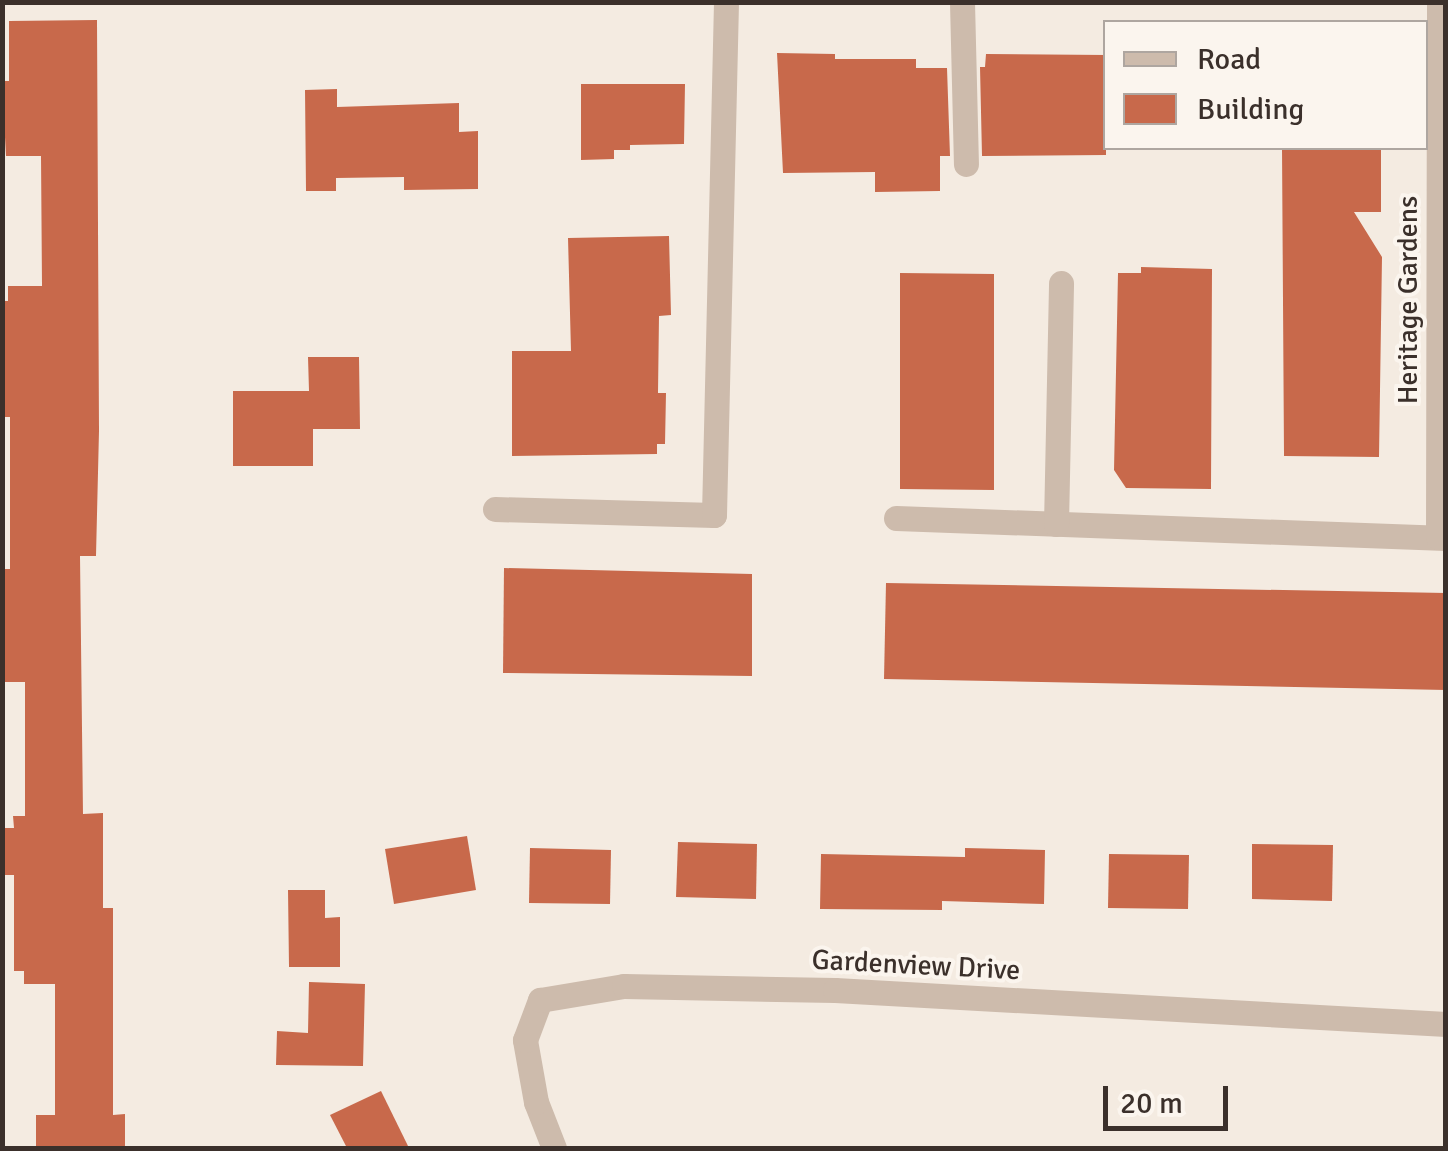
<!DOCTYPE html>
<html>
<head>
<meta charset="utf-8">
<style>
	body { margin:0 }
	#map { position:relative; width:1448px; height:1151px; overflow:hidden; background:#f4ebe1; font-family:Signika,sans-serif }
	div>[style] { position:absolute }
	[style*='--x'] { left:calc(var(--x)*1px); top:calc(var(--y)*1px); width:calc(var(--w)*1px); rotate:calc(var(--a)*1deg) }
	.building>* { inset:0; background:#c8694b }
	.minor>* { height:25px; margin:-12.5px; padding:0 12.5px; transform-origin:12.5px; border-radius:12.5px; background:#cdbbac }
	span { translate:-50% -50%; white-space:nowrap; text-align:center; line-height:1.15; -webkit-text-stroke:8px #fbf5ee; paint-order:stroke }
	.street-label { font-size:28px; color:#3b302b }
	.frame { position:absolute; inset:0; border:5px solid #3b302b; pointer-events:none }
	.legend { position:absolute; left:1103px; top:20px; width:325px; height:130px; box-sizing:border-box; background:#fbf5ee; border:2px solid #aea6a0; margin:0; padding:12px 18px; list-style:none; font-size:30px; color:#3b302b }
	.legend li { display:flex; align-items:center; gap:20px; height:50px }
	.legend b { width:50px; border:2px solid #aea6a0 }
	.scale { position:absolute; left:1103px; top:1086px; width:125px; height:45px; box-sizing:border-box; border:5px solid #3b302b; border-top:0; padding-left:12px; font-size:30px; line-height:35px; white-space:nowrap; color:#3b302b; -webkit-text-stroke:8px #fbf5ee; paint-order:stroke }
</style>
</head>
<body>
<div id="map">
	<div class="building">
		<div style="clip-path:polygon(97px 20px,99px 431px,96px 556px,80px 556px,83px 814px,103px 813px,103px 908px,113px 908px,113px 1115px,125px 1114px,125px 1148px,36px 1148px,36px 1115px,55px 1115px,55px 984px,24px 984px,24px 971px,14px 971px,14px 875px,4px 875px,4px 828px,14px 828px,13px 816px,25px 816px,25px 682px,2px 682px,2px 569px,10px 569px,10px 417px,2px 417px,2px 301px,8px 301px,8px 286px,42px 286px,41px 156px,6px 156px,2px 81px,9px 81px,9px 21px)"></div>
		<div style="clip-path:polygon(777px 53px,835px 54px,835px 59px,916px 59px,916px 68px,947px 68px,950px 156px,940px 156px,940px 191px,875px 192px,875px 172px,783px 173px)"></div>
		<div style="clip-path:polygon(986px 54px,1106px 55px,1106px 155px,982px 156px,980px 67px,985px 67px)"></div>
		<div style="clip-path:polygon(581px 84px,685px 84px,684px 144px,630px 145px,630px 150px,614px 150px,614px 159px,581px 160px)"></div>
		<div style="clip-path:polygon(337px 89px,337px 107px,459px 103px,459px 132px,478px 131px,478px 189px,404px 190px,404px 177px,336px 178px,336px 191px,306px 191px,305px 90px)"></div>
		<div style="clip-path:polygon(1282px 148px,1381px 148px,1381px 212px,1354px 212px,1382px 257px,1379px 457px,1284px 456px)"></div>
		<div style="clip-path:polygon(669px 236px,671px 315px,659px 316px,658px 393px,666px 393px,665px 444px,657px 444px,657px 454px,512px 456px,512px 351px,571px 351px,568px 238px)"></div>
		<div style="clip-path:polygon(1141px 267px,1212px 269px,1211px 489px,1126px 488px,1114px 470px,1118px 273px,1141px 273px)"></div>
		<div style="clip-path:polygon(900px 273px,994px 274px,994px 490px,900px 489px)"></div>
		<div style="clip-path:polygon(308px 357px,359px 357px,360px 429px,313px 429px,313px 466px,233px 466px,233px 391px,309px 391px)"></div>
		<div style="clip-path:polygon(504px 568px,752px 574px,752px 676px,503px 673px)"></div>
		<div style="clip-path:polygon(886px 583px,1446px 593px,1446px 690px,884px 679px)"></div>
		<div style="clip-path:polygon(467px 836px,476px 890px,394px 904px,385px 849px)"></div>
		<div style="clip-path:polygon(678px 842px,757px 844px,756px 899px,676px 897px)"></div>
		<div style="clip-path:polygon(1252px 844px,1333px 845px,1332px 901px,1252px 899px)"></div>
		<div style="clip-path:polygon(530px 848px,611px 850px,610px 904px,529px 903px)"></div>
		<div style="clip-path:polygon(965px 848px,1045px 850px,1044px 904px,942px 901px,942px 910px,820px 909px,821px 854px,965px 857px)"></div>
		<div style="clip-path:polygon(1109px 854px,1189px 855px,1188px 909px,1108px 908px)"></div>
		<div style="clip-path:polygon(288px 890px,325px 890px,325px 918px,340px 917px,340px 967px,289px 967px)"></div>
		<div style="clip-path:polygon(309px 982px,365px 984px,363px 1066px,276px 1065px,277px 1031px,308px 1033px)"></div>
		<div style="clip-path:polygon(381px 1091px,409px 1148px,347px 1148px,330px 1115px)"></div>
	</div>
	<div class="minor">
		<div style="--x:962;--y:2;--w:162;--a:88.6"></div>
		<div style="--x:495;--y:509;--w:219;--a:1.6"></div>
		<div style="--x:714;--y:515;--w:513;--a:-88.66"></div>
		<div style="--x:896;--y:518;--w:550;--a:2.08"></div>
		<div style="--x:1056;--y:524;--w:241;--a:-88.8"></div>
		<div style="--x:1438;--y:537;--w:535;--a:-89.89"></div>
		<div style="--x:554;--y:1148;--w:49;--a:-111.4"></div>
		<div style="--x:536;--y:1102;--w:63;--a:-100.1"></div>
		<div style="--x:525;--y:1040;--w:43;--a:-69.4"></div>
		<div style="--x:540;--y:1000;--w:85;--a:-9.5"></div>
		<div style="--x:624;--y:986;--w:211;--a:1.1"></div>
		<div style="--x:835;--y:990;--w:612;--a:3.19"></div>
	</div>
	<div class="street-label">
		<span style="left:1408px;top:300px;rotate:-90deg">Heritage Gardens</span>
		<span style="left:916px;top:965px;rotate:3deg">Gardenview Drive</span>
	</div>
	<div class="frame"></div>
	<ul class="legend">
	<li><b style="height:12px;background:#cdbbac"></b>Road</li>
	<li><b style="height:28px;background:#c8694b"></b>Building</li>
	</ul>
	<div class="scale">20 m</div>
</div>
</body>
</html>
